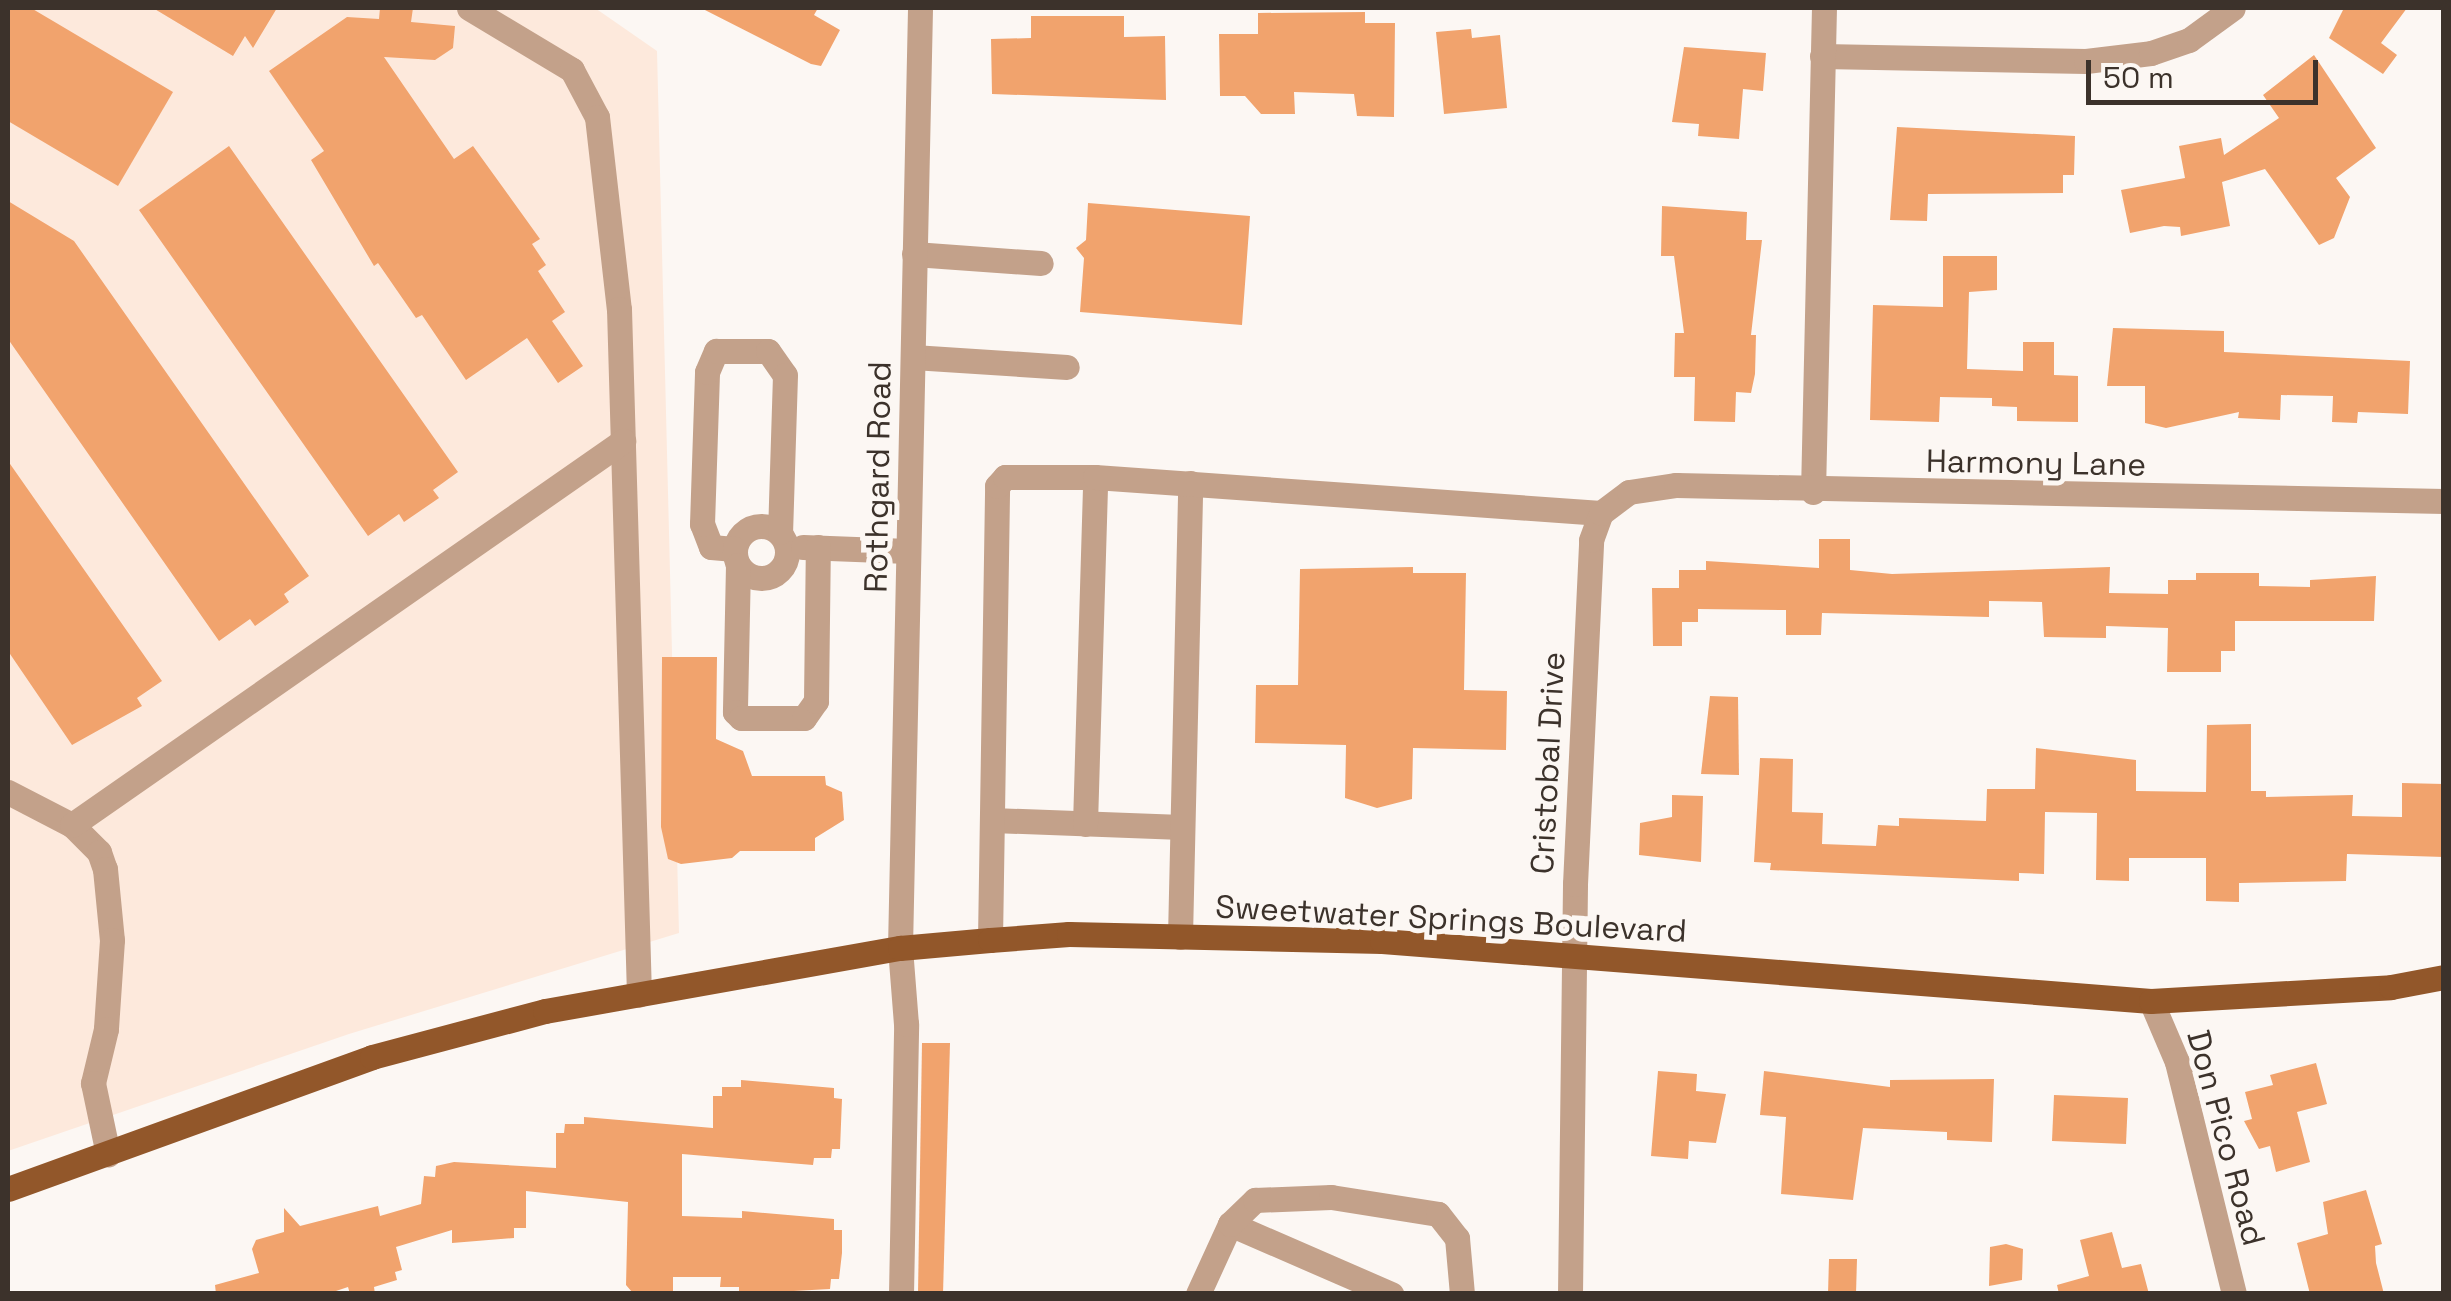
<!DOCTYPE html>
<html>
<head>
<meta charset="utf-8">
<style>
	body { margin:0 }
	#map { position:relative; width:2451px; height:1301px; overflow:hidden; background:#fcf7f3; font-family:"Space Grotesk",sans-serif }
	div>[style] { position:absolute }
	[style*='--x'] { left:calc(var(--x)*1px); top:calc(var(--y)*1px); width:calc(var(--w)*1px); rotate:calc(var(--a)*1deg) }
	.built>* { inset:0; background:#fde9dc }
	.building>* { inset:0; background:#f1a36d }
	.minor>* { height:25px; margin:-12.5px; padding:0 12.5px; transform-origin:12.5px; border-radius:12.5px; background:#c3a18a }
	.minor>.ring { margin:-12.5px; padding:0; box-sizing:content-box; background:none; border:25px solid #c3a18a; border-radius:50% }
	.major>* { height:25px; margin:-12.5px; padding:0 12.5px; transform-origin:12.5px; border-radius:12.5px; background:#92572a }
	span { translate:-50% -50%; white-space:nowrap; text-align:center; line-height:1.15; -webkit-text-stroke:10px #fcf7f3; paint-order:stroke }
	.street-label { font-size:32px; color:#3c322b }
	.frame { position:absolute; inset:0; border:10px solid #3c322b; pointer-events:none }
	.scale { position:absolute; left:2086px; top:60px; width:232px; height:45px; box-sizing:border-box; border:5px solid #3c322b; border-top:0; padding-left:12px; font-size:30px; line-height:35px; white-space:nowrap; color:#3c322b; -webkit-text-stroke:8px #fcf7f3; paint-order:stroke }
</style>
</head>
<body>
<div id="map">
	<div class="built">
		<div style="clip-path:polygon(8px 8px,595px 8px,657px 51px,679px 933px,349px 1034px,8px 1151px)"></div>
	</div>
	<div class="building">
		<div style="clip-path:polygon(8px 8px,31px 8px,173px 92px,118px 186px,8px 121px)"></div>
		<div style="clip-path:polygon(153px 8px,277px 8px,253px 48px,245px 36px,233px 56px)"></div>
		<div style="clip-path:polygon(380px 8px,413px 8px,411px 22px,455px 26px,453px 48px,435px 60px,384px 57px,454px 159px,473px 146px,540px 239px,532px 244px,546px 265px,538px 271px,565px 312px,552px 321px,583px 366px,558px 383px,527px 338px,466px 380px,422px 315px,416px 318px,378px 263px,374px 266px,311px 160px,324px 151px,269px 71px,347px 17px,379px 19px)"></div>
		<div style="clip-path:polygon(701px 8px,818px 8px,814px 15px,840px 30px,821px 66px,811px 64px)"></div>
		<div style="clip-path:polygon(2344px 8px,2407px 8px,2381px 43px,2397px 55px,2383px 74px,2329px 38px)"></div>
		<div style="clip-path:polygon(1365px 12px,1365px 23px,1395px 23px,1394px 117px,1357px 116px,1354px 94px,1294px 92px,1295px 114px,1261px 114px,1245px 96px,1220px 96px,1219px 34px,1258px 34px,1258px 13px)"></div>
		<div style="clip-path:polygon(1031px 16px,1124px 16px,1124px 37px,1165px 36px,1166px 100px,992px 94px,991px 39px,1031px 38px)"></div>
		<div style="clip-path:polygon(1471px 29px,1472px 38px,1500px 35px,1507px 108px,1444px 114px,1436px 32px)"></div>
		<div style="clip-path:polygon(1684px 47px,1766px 53px,1763px 91px,1743px 89px,1739px 139px,1698px 136px,1699px 124px,1672px 122px)"></div>
		<div style="clip-path:polygon(2314px 55px,2376px 148px,2336px 178px,2350px 197px,2334px 238px,2319px 245px,2265px 169px,2222px 182px,2230px 226px,2181px 236px,2180px 227px,2164px 226px,2130px 233px,2121px 190px,2185px 178px,2179px 146px,2221px 138px,2224px 155px,2279px 118px,2263px 95px)"></div>
		<div style="clip-path:polygon(1897px 127px,2075px 136px,2074px 175px,2063px 175px,2063px 193px,1928px 194px,1927px 221px,1890px 220px)"></div>
		<div style="clip-path:polygon(229px 146px,458px 472px,433px 490px,439px 498px,404px 522px,399px 514px,368px 536px,139px 210px)"></div>
		<div style="clip-path:polygon(8px 201px,74px 241px,309px 576px,284px 594px,289px 602px,255px 626px,250px 619px,219px 641px,8px 339px)"></div>
		<div style="clip-path:polygon(1088px 203px,1250px 216px,1242px 325px,1080px 312px,1084px 258px,1076px 248px,1086px 240px)"></div>
		<div style="clip-path:polygon(1662px 206px,1747px 212px,1746px 240px,1762px 240px,1751px 335px,1756px 335px,1755px 374px,1751px 393px,1736px 392px,1735px 422px,1694px 421px,1695px 377px,1674px 377px,1675px 333px,1684px 333px,1674px 256px,1661px 256px)"></div>
		<div style="clip-path:polygon(1943px 256px,1997px 256px,1997px 290px,1969px 292px,1967px 369px,2023px 371px,2023px 342px,2054px 342px,2054px 375px,2078px 376px,2078px 422px,2017px 421px,2017px 407px,1992px 406px,1992px 398px,1940px 397px,1939px 422px,1870px 420px,1873px 305px,1943px 307px)"></div>
		<div style="clip-path:polygon(2113px 328px,2224px 331px,2224px 352px,2410px 361px,2408px 414px,2358px 412px,2357px 423px,2332px 422px,2333px 396px,2281px 395px,2280px 420px,2238px 418px,2239px 412px,2166px 428px,2145px 423px,2145px 386px,2107px 386px)"></div>
		<div style="clip-path:polygon(8px 461px,162px 681px,137px 698px,142px 706px,72px 745px,8px 651px)"></div>
		<div style="clip-path:polygon(1819px 539px,1850px 539px,1850px 570px,1892px 574px,2110px 567px,2109px 593px,2168px 594px,2168px 580px,2196px 580px,2196px 573px,2259px 573px,2259px 586px,2310px 587px,2310px 580px,2376px 576px,2374px 621px,2235px 621px,2235px 651px,2221px 651px,2221px 672px,2167px 672px,2168px 628px,2106px 626px,2106px 638px,2044px 637px,2042px 602px,1989px 601px,1989px 617px,1822px 613px,1821px 635px,1786px 635px,1786px 610px,1698px 609px,1698px 622px,1682px 622px,1682px 646px,1653px 646px,1652px 588px,1679px 588px,1679px 570px,1706px 570px,1706px 561px,1819px 568px)"></div>
		<div style="clip-path:polygon(1413px 567px,1413px 573px,1466px 573px,1464px 690px,1507px 691px,1506px 750px,1413px 748px,1412px 799px,1377px 808px,1345px 798px,1346px 745px,1255px 743px,1256px 685px,1298px 685px,1300px 569px)"></div>
		<div style="clip-path:polygon(662px 657px,717px 657px,716px 739px,743px 751px,752px 776px,825px 776px,826px 785px,842px 792px,844px 820px,815px 838px,815px 851px,740px 851px,732px 858px,681px 864px,668px 859px,661px 827px)"></div>
		<div style="clip-path:polygon(1710px 696px,1738px 697px,1739px 775px,1701px 774px)"></div>
		<div style="clip-path:polygon(2251px 724px,2251px 791px,2266px 791px,2266px 797px,2353px 795px,2352px 816px,2402px 817px,2402px 783px,2444px 784px,2444px 857px,2347px 854px,2346px 881px,2239px 883px,2239px 902px,2206px 901px,2206px 858px,2129px 858px,2129px 881px,2096px 880px,2097px 813px,2045px 812px,2044px 874px,2019px 873px,2019px 881px,1770px 870px,1771px 863px,1754px 862px,1760px 758px,1793px 759px,1792px 812px,1823px 813px,1822px 844px,1876px 846px,1878px 825px,1899px 826px,1899px 818px,1986px 821px,1987px 789px,2035px 789px,2036px 748px,2136px 760px,2136px 791px,2206px 792px,2207px 725px)"></div>
		<div style="clip-path:polygon(1672px 795px,1703px 796px,1701px 862px,1639px 855px,1640px 823px,1672px 817px)"></div>
		<div style="clip-path:polygon(922px 1043px,950px 1043px,943px 1294px,918px 1294px)"></div>
		<div style="clip-path:polygon(2316px 1063px,2327px 1104px,2297px 1112px,2310px 1162px,2276px 1172px,2270px 1146px,2259px 1149px,2244px 1121px,2252px 1119px,2245px 1092px,2273px 1085px,2270px 1075px)"></div>
		<div style="clip-path:polygon(1658px 1071px,1697px 1074px,1696px 1091px,1726px 1094px,1716px 1143px,1689px 1141px,1688px 1159px,1651px 1156px)"></div>
		<div style="clip-path:polygon(1764px 1071px,1890px 1087px,1890px 1080px,1994px 1079px,1992px 1142px,1947px 1140px,1947px 1132px,1863px 1128px,1853px 1200px,1781px 1194px,1786px 1117px,1760px 1115px)"></div>
		<div style="clip-path:polygon(741px 1080px,834px 1088px,834px 1098px,842px 1099px,840px 1149px,832px 1149px,831px 1158px,814px 1158px,813px 1165px,682px 1154px,682px 1216px,742px 1218px,742px 1211px,834px 1219px,834px 1230px,842px 1230px,842px 1253px,839px 1279px,831px 1279px,830px 1289px,739px 1294px,739px 1287px,720px 1287px,721px 1277px,673px 1277px,673px 1292px,632px 1292px,626px 1285px,628px 1202px,526px 1191px,526px 1228px,514px 1228px,514px 1238px,452px 1243px,452px 1230px,396px 1247px,402px 1270px,395px 1272px,397px 1280px,374px 1287px,375px 1294px,350px 1294px,348px 1287px,327px 1294px,216px 1294px,215px 1285px,259px 1273px,252px 1249px,256px 1240px,284px 1232px,284px 1208px,300px 1226px,378px 1206px,380px 1216px,421px 1204px,424px 1176px,435px 1177px,436px 1166px,454px 1162px,556px 1168px,556px 1133px,564px 1133px,565px 1124px,584px 1124px,584px 1117px,713px 1128px,713px 1096px,722px 1096px,722px 1087px,741px 1087px)"></div>
		<div style="clip-path:polygon(2054px 1095px,2128px 1098px,2126px 1144px,2052px 1141px)"></div>
		<div style="clip-path:polygon(2366px 1190px,2382px 1244px,2375px 1246px,2376px 1263px,2384px 1294px,2310px 1294px,2297px 1243px,2328px 1234px,2323px 1202px)"></div>
		<div style="clip-path:polygon(2112px 1232px,2122px 1268px,2141px 1264px,2149px 1294px,2059px 1294px,2057px 1285px,2089px 1276px,2080px 1240px)"></div>
		<div style="clip-path:polygon(2006px 1244px,2023px 1249px,2022px 1280px,1989px 1286px,1990px 1247px)"></div>
		<div style="clip-path:polygon(1829px 1259px,1857px 1259px,1856px 1294px,1828px 1294px)"></div>
	</div>
	<div class="minor">
		<div style="--x:469;--y:8;--w:120;--a:31"></div>
		<div style="--x:572;--y:70;--w:53;--a:62"></div>
		<div style="--x:597;--y:117;--w:193;--a:83.5"></div>
		<div style="--x:619;--y:309;--w:686;--a:88.33"></div>
		<div style="--x:1822;--y:56;--w:264;--a:1.1"></div>
		<div style="--x:2086;--y:61;--w:65;--a:-7"></div>
		<div style="--x:2151;--y:53;--w:40;--a:-18.9"></div>
		<div style="--x:2189;--y:40;--w:54;--a:-36"></div>
		<div style="--x:914;--y:254;--w:127;--a:4.1"></div>
		<div style="--x:913;--y:357;--w:154;--a:3.7"></div>
		<div style="--x:1813;--y:492;--w:484;--a:-88.7"></div>
		<div class="ring" style="left:735px;top:526px;width:27px;height:27px"></div>
		<div style="--x:803;--y:547;--w:105;--a:2.2"></div>
		<div style="--x:734;--y:549;--w:23;--a:-175"></div>
		<div style="--x:711;--y:547;--w:25;--a:-111"></div>
		<div style="--x:702;--y:524;--w:152;--a:-88.1"></div>
		<div style="--x:707;--y:372;--w:23;--a:-67"></div>
		<div style="--x:716;--y:351;--w:52;--a:0"></div>
		<div style="--x:768;--y:351;--w:29;--a:55"></div>
		<div style="--x:785;--y:375;--w:157;--a:91.8"></div>
		<div style="--x:738;--y:565;--w:147;--a:91.2"></div>
		<div style="--x:735;--y:712;--w:8;--a:45"></div>
		<div style="--x:741;--y:718;--w:63;--a:0"></div>
		<div style="--x:804;--y:718;--w:21;--a:-55"></div>
		<div style="--x:816;--y:701;--w:154;--a:-89.3"></div>
		<div style="--x:8;--y:792;--w:72;--a:27.3"></div>
		<div style="--x:72;--y:825;--w:38;--a:45"></div>
		<div style="--x:99;--y:852;--w:18;--a:71"></div>
		<div style="--x:105;--y:869;--w:71;--a:84.4"></div>
		<div style="--x:112;--y:940;--w:89;--a:93.9"></div>
		<div style="--x:106;--y:1029;--w:56;--a:103.5"></div>
		<div style="--x:93;--y:1083;--w:73;--a:78.1"></div>
		<div style="--x:992;--y:820;--w:190;--a:2.1"></div>
		<div style="--x:1085;--y:824;--w:347;--a:-88.3"></div>
		<div style="--x:72;--y:825;--w:672;--a:-34.87"></div>
		<div style="--x:1180;--y:937;--w:454;--a:-88.7"></div>
		<div style="--x:990;--y:940;--w:454;--a:-89.1"></div>
		<div style="--x:997;--y:486;--w:12;--a:-48"></div>
		<div style="--x:1005;--y:477;--w:90;--a:0"></div>
		<div style="--x:1095;--y:477;--w:507;--a:4.07"></div>
		<div style="--x:2151;--y:1001;--w:66;--a:66.9"></div>
		<div style="--x:2177;--y:1062;--w:239;--a:76.2"></div>
		<div style="--x:1230;--y:1224;--w:176;--a:23.5"></div>
		<div style="--x:901;--y:1294;--w:270;--a:-88.9"></div>
		<div style="--x:906;--y:1024;--w:76;--a:-94.5"></div>
		<div style="--x:900;--y:948;--w:940;--a:-88.78"></div>
		<div style="--x:1198;--y:1294;--w:77;--a:-65.4"></div>
		<div style="--x:1230;--y:1224;--w:35;--a:-44"></div>
		<div style="--x:1255;--y:1200;--w:76;--a:-2.3"></div>
		<div style="--x:1331;--y:1197;--w:108;--a:9"></div>
		<div style="--x:1438;--y:1214;--w:31;--a:52"></div>
		<div style="--x:1457;--y:1238;--w:56;--a:84.9"></div>
		<div style="--x:1570;--y:1294;--w:410;--a:-89.3"></div>
		<div style="--x:1575;--y:884;--w:344;--a:-87.3"></div>
		<div style="--x:1591;--y:540;--w:29;--a:-70"></div>
		<div style="--x:1601;--y:513;--w:35;--a:-37"></div>
		<div style="--x:1629;--y:492;--w:48;--a:-8.5"></div>
		<div style="--x:1676;--y:485;--w:768;--a:1.19"></div>
	</div>
	<div class="major">
		<div style="--x:8;--y:1189;--w:387;--a:-19.9"></div>
		<div style="--x:372;--y:1057;--w:179;--a:-14.9"></div>
		<div style="--x:545;--y:1011;--w:361;--a:-10.1"></div>
		<div style="--x:900;--y:948;--w:90;--a:-5.1"></div>
		<div style="--x:990;--y:940;--w:79;--a:-4.3"></div>
		<div style="--x:1069;--y:934;--w:313;--a:1.3"></div>
		<div style="--x:1382;--y:941;--w:771;--a:4.46"></div>
		<div style="--x:2151;--y:1001;--w:240;--a:-3.3"></div>
		<div style="--x:2391;--y:987;--w:54;--a:-10.7"></div>
	</div>
	<div class="street-label">
		<span style="left:2036px;top:463px;rotate:1deg">Harmony Lane</span>
		<span style="left:878px;top:477px;rotate:-89deg">Rothgard Road</span>
		<span style="left:1548px;top:763px;rotate:-87deg">Cristobal Drive</span>
		<span style="left:1451px;top:919px;rotate:3deg">Sweetwater Springs Boulevard</span>
		<span style="left:2226px;top:1138px;rotate:75deg">Don Pico Road</span>
	</div>
	<div class="frame"></div>
	<div class="scale">50 m</div>
</div>
</body>
</html>
